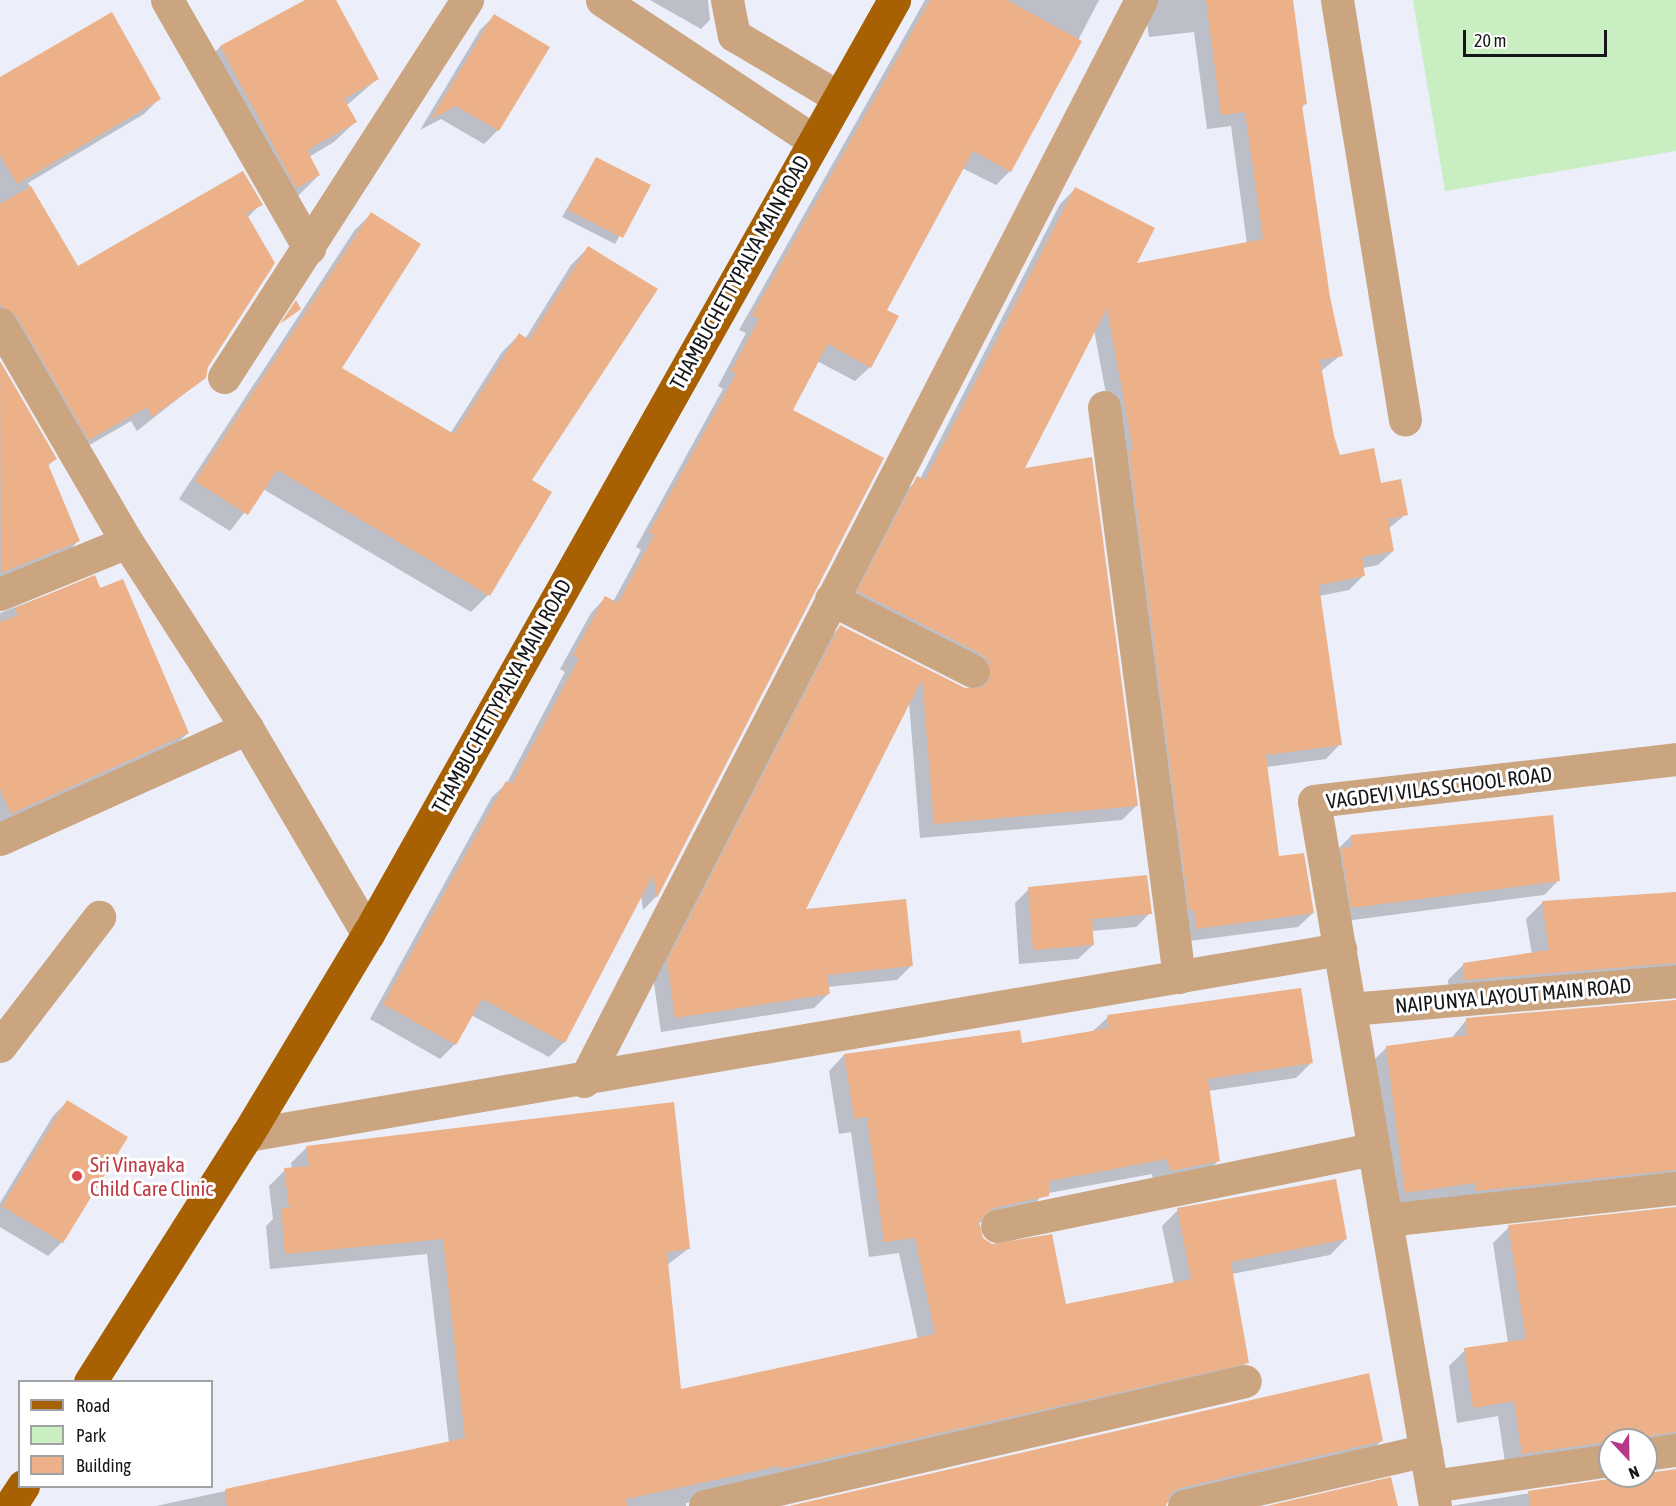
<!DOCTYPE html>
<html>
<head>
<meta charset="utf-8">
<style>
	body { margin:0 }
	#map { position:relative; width:1676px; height:1506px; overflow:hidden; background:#eceff9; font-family:"Asap Condensed",sans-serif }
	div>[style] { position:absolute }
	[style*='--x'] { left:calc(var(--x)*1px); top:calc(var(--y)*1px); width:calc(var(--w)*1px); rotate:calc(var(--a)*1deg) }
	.green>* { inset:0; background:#c8eec1 }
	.shadow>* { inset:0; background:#0003 }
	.building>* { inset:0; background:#ecb188 }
	.minor>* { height:33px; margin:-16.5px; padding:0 16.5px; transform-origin:16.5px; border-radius:16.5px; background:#cba480 }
	.major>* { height:33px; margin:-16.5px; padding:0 16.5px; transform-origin:16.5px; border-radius:16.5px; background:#a76103 }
	.dots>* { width:16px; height:16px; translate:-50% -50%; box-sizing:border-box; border:3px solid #fff; border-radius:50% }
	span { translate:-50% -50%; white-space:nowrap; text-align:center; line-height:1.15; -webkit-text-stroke:6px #fff; paint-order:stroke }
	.street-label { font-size:21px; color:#151619 }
	.health-label { font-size:21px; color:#be3a42 }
	.left { translate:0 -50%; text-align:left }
	.legend { position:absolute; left:18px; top:1380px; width:195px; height:108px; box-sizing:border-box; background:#fff; border:2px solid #a1a2a3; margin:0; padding:8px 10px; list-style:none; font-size:18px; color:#151619 }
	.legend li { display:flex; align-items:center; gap:12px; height:30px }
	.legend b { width:30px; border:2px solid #a1a2a3 }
	.north { position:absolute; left:1598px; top:1428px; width:60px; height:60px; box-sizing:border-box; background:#fff; border:2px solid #a1a2a3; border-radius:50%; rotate:158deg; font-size:16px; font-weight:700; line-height:24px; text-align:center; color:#151619 }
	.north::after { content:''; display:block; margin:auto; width:21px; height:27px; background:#b5398a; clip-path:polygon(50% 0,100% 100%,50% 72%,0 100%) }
	.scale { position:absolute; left:1463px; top:30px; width:144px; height:27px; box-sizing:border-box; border:3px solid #151619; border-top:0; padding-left:8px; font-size:18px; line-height:21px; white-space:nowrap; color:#151619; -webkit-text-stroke:4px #fff; paint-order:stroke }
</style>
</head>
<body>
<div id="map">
	<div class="green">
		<div style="clip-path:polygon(1413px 0,1676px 0,1676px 151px,1445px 191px)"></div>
	</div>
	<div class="shadow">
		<div style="clip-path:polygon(309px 0,335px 0,377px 79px,346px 106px,355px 122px,334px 142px,309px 157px,319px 175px,298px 196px,200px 68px,220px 47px)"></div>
		<div style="clip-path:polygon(650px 0,708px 0,710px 20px,701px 29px)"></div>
		<div style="clip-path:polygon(925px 0,1099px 0,1010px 171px,996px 185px,962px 168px,885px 310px,870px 367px,855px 381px,817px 361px,791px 410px,882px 459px,656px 897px,643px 910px,641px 896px,564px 1042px,549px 1057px,471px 1015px,455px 1044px,440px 1059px,370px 1019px,492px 797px,507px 783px,565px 672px,560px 669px,591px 613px,605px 598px,613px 602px,641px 550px,636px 547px,723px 389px,718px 386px,746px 333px,739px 330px)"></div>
		<div style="clip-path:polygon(1144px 0,1292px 0,1305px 104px,1301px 109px,1329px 297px,1341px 355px,1321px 371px,1333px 436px,1339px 456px,1380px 484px,1406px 514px,1388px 529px,1393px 551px,1378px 565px,1363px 568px,1364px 575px,1349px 590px,1319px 596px,1340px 744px,1326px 759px,1266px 767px,1278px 857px,1313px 913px,1298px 927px,1182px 942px,1119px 463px,1094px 330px,1022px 470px,1136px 806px,1122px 820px,920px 838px,909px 702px,804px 911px,911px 966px,897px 980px,827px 987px,828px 994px,814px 1008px,661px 1032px,653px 977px,826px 641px,840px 627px,964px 689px,976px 689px,975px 676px,844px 606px,903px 492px,920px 479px,1060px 204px,1075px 189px,1134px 265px,1247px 244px,1231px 126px,1207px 129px,1194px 32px,1149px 37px)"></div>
		<div style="clip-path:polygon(494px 16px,498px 130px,484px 144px,441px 119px,420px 130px,480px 30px)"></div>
		<div style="clip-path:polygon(0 78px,159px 99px,144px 114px,28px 183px,77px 268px,261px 204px,247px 218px,204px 378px,137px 431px,131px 421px,74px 454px,0 329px)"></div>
		<div style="clip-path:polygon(596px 158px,649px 186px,615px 244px,562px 217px)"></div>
		<div style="clip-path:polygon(371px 214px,340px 369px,450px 434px,502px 352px,519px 335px,525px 339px,571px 265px,588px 248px,530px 481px,488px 595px,471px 612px,263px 489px,230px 531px,179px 499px,354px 231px)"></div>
		<div style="clip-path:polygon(0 364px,55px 459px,48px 466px,79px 540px,64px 556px,0 582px)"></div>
		<div style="clip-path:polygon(94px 577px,188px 733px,172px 748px,0 826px,0 613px)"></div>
		<div style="clip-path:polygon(1351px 836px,1558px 881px,1544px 895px,1338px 922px,1337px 850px)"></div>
		<div style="clip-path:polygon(1029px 889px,1150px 913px,1136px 927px,1092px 931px,1093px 945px,1078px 959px,1019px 964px,1015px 903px)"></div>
		<div style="clip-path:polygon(1676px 893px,1676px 987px,1449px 996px,1448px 980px,1464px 964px,1532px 954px,1526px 919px,1542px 903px)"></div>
		<div style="clip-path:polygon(1676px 1001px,1676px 1195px,1390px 1208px,1370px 1064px,1386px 1048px,1451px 1039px,1467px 1019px)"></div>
		<div style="clip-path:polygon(1108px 1017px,1312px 1062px,1296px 1078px,1208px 1091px,1218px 1161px,1202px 1177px,1154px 1187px,1152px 1174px,1043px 1194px,1027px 1213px,978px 1223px,981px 1239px,1065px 1306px,1174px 1284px,1162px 1226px,1178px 1210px,1346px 1239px,1330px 1255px,1232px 1274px,1247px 1362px,1232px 1378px,686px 1503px,686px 1506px,156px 1506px,449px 1443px,427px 1254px,270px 1269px,266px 1226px,273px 1219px,269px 1186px,285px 1170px,292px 1169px,291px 1163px,307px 1147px,688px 1249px,667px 1265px,680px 1391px,918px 1340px,899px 1253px,869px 1257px,851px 1132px,839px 1134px,829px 1071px,844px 1055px,1021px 1045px,1092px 1032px)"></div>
		<div style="clip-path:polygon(67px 1102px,62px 1242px,48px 1256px,0 1227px,0 1203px,53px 1116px)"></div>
		<div style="clip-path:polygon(1676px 1208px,1676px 1458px,1646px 1440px,1610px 1440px,1610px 1468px,1506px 1469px,1498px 1416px,1457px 1423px,1449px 1366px,1465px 1350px,1508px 1343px,1493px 1243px,1509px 1227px)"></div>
		<div style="clip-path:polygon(1382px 1440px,1366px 1456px,1165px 1503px,1165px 1506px,796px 1506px)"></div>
		<div style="clip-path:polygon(1676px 1470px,1676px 1506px,1451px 1506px,1611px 1480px,1614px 1476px)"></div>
	</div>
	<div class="building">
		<div style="clip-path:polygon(305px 0,336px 0,379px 79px,344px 99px,357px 122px,307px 150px,320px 175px,296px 188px,220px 46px)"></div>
		<div style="clip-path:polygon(930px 0,1007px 0,1082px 41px,1011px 172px,973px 151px,887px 310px,899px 316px,871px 368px,828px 344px,793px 410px,884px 458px,657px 898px,653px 875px,565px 1043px,482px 999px,456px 1045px,383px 1004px,506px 781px,512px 784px,579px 658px,573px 655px,605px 596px,618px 603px,654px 535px,649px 532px,736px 374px,731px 371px,759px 319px,752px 315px)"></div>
		<div style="clip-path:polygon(1206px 0,1293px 0,1307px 104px,1302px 105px,1330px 297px,1343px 356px,1320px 360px,1334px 436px,1340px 455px,1374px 448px,1381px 483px,1401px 479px,1408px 515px,1388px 519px,1394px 551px,1362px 557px,1365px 576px,1319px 585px,1342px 745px,1266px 755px,1279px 856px,1304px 853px,1314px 913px,1196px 929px,1194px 910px,1189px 910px,1129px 451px,1133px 450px,1107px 308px,1025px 468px,1092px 457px,1138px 806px,934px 824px,922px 679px,806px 909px,906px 899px,913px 966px,827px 975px,830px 994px,675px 1018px,667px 961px,840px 625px,965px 688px,983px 687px,990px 679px,989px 661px,981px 654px,857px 591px,917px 476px,925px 480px,1075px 187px,1155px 228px,1137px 263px,1263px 239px,1245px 112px,1221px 115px)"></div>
		<div style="clip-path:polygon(112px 12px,161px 99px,17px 184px,0 155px,0 77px)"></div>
		<div style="clip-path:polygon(494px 14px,550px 47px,499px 131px,456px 106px,431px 119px)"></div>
		<div style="clip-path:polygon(596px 157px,651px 185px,623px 238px,568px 210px)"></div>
		<div style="clip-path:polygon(243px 171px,263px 205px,246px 213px,275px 263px,208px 367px,206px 378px,152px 417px,147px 407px,89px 440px,16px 315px,0 305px,0 204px,31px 186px,78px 266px)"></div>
		<div style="clip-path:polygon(371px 212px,421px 244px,342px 368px,454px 434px,519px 333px,529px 340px,588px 246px,658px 289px,532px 480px,552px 492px,490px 596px,277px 470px,248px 515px,195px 481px)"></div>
		<div style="clip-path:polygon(296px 300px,301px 309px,280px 324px)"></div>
		<div style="clip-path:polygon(0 361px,57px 459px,48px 464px,80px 541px,1px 573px)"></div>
		<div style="clip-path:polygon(95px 575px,100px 588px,123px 579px,189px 733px,11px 814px,0 789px,0 622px,18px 615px,15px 608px)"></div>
		<div style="clip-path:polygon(1553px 815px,1560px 881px,1351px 908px,1341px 848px,1352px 847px,1351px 835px)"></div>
		<div style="clip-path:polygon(1147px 875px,1152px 914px,1092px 919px,1094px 945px,1033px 950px,1028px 887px)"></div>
		<div style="clip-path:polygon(1676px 892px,1676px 963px,1464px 980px,1463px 963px,1549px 950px,1542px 901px)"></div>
		<div style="clip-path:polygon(1301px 988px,1313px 1063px,1208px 1079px,1220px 1161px,1170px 1171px,1167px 1159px,1050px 1181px,1049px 1196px,993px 1208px,979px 1221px,983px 1238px,992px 1244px,1052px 1234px,1066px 1304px,1191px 1279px,1177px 1208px,1336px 1179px,1347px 1239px,1231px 1262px,1249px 1363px,781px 1469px,780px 1466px,626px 1499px,628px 1506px,227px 1506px,225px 1489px,465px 1438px,443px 1239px,285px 1254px,281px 1208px,289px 1208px,284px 1168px,309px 1166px,306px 1146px,674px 1102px,690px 1249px,667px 1252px,681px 1389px,935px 1334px,915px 1238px,884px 1242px,867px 1117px,854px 1119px,844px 1054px,1020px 1030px,1022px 1043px,1109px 1028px,1107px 1015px)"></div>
		<div style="clip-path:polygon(1676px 1000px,1676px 1170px,1476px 1191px,1475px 1183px,1405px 1193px,1386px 1046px,1467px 1035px,1466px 1018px)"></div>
		<div style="clip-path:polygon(67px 1100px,128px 1137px,63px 1243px,2px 1206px)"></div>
		<div style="clip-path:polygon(1676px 1207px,1676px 1432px,1522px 1454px,1514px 1401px,1473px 1408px,1464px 1348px,1526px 1339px,1508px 1225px)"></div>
		<div style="clip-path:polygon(1369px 1373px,1383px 1441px,1180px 1488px,1171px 1493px,1166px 1506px,789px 1506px)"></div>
		<div style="clip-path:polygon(1676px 1469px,1676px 1506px,1530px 1506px,1528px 1491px)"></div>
		<div style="clip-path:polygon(1391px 1477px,1398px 1506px,1267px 1506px)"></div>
	</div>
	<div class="minor">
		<div style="--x:167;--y:0;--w:286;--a:60.2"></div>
		<div style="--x:602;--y:0;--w:253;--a:33.6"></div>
		<div style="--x:727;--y:0;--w:36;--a:79"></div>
		<div style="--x:734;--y:35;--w:121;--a:30.8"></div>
		<div style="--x:1337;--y:0;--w:425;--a:80.8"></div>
		<div style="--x:0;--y:324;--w:252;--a:59.8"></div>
		<div style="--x:127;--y:542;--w:221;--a:57.2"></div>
		<div style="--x:247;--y:728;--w:239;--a:59.6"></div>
		<div style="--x:224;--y:377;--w:449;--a:-57.2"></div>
		<div style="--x:1104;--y:407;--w:575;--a:82.5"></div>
		<div style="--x:0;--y:594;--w:137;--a:-22.3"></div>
		<div style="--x:831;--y:599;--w:159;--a:26.9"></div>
		<div style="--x:0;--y:839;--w:271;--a:-24.2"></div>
		<div style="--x:1350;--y:1009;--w:327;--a:-4.9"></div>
		<div style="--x:0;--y:1046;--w:163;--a:-52.5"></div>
		<div style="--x:584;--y:1081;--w:1216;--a:-62.74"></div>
		<div style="--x:247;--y:1135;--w:1109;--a:-9.66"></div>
		<div style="--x:1386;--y:1220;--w:292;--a:-6.3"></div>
		<div style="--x:997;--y:1226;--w:384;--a:-11.6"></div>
		<div style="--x:1646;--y:1454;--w:30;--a:-8"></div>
		<div style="--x:1432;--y:1486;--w:180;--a:-8.3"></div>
		<div style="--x:705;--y:1506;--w:554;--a:-13.03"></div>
		<div style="--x:1184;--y:1506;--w:248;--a:-13"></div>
		<div style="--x:1435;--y:1506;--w:715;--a:-99.74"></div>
		<div style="--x:1314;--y:801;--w:364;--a:-6.6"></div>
	</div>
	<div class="major">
		<div style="--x:90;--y:1382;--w:293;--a:-57.6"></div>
		<div style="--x:247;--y:1135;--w:235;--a:-59"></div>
		<div style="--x:368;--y:934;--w:1072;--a:-60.61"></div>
		<div style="--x:10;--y:1506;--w:24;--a:-57"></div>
	</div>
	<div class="dots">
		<div style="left:77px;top:1176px;background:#e0444e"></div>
	</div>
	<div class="street-label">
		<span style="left:739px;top:272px;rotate:-61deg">THAMBUCHETTYPALYA MAIN ROAD</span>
		<span style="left:501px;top:696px;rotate:-61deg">THAMBUCHETTYPALYA MAIN ROAD</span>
		<span style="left:1439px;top:787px;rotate:-7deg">VAGDEVI VILAS SCHOOL ROAD</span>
		<span style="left:1513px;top:995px;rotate:-5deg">NAIPUNYA LAYOUT MAIN ROAD</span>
	</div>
	<div class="health-label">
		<span class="left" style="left:90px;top:1176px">Sri Vinayaka<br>Child Care Clinic</span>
	</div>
	<ul class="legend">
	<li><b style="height:8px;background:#a76103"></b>Road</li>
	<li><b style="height:16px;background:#c8eec1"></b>Park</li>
	<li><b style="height:16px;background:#ecb188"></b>Building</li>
	</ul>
	<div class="north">N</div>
	<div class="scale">20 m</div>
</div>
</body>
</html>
